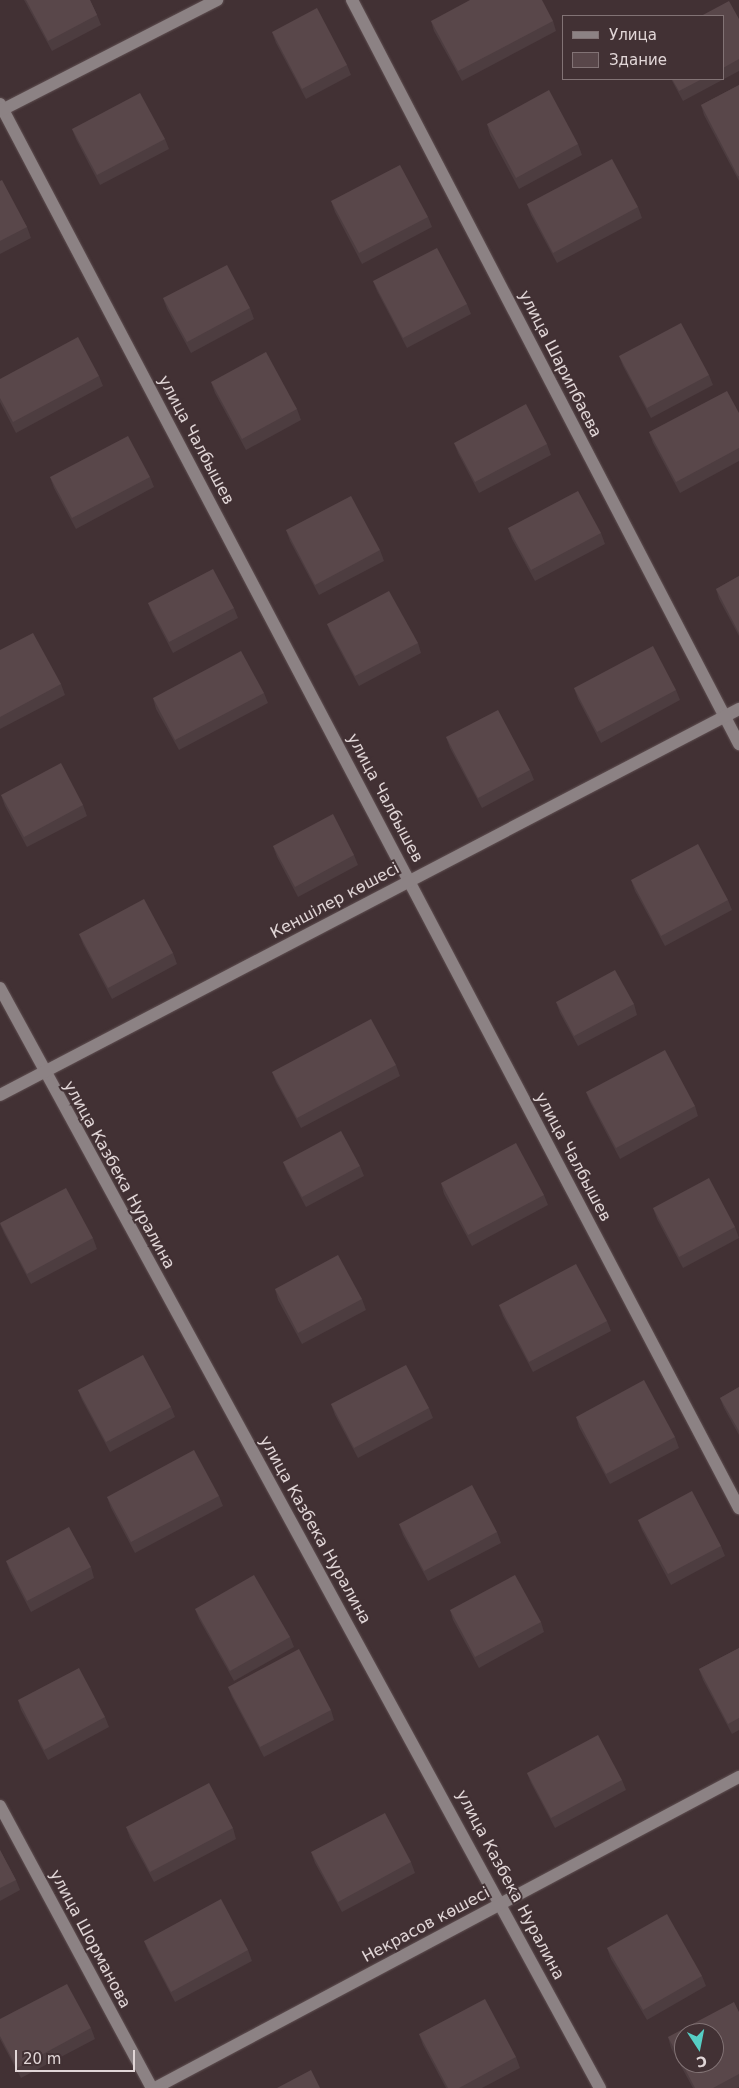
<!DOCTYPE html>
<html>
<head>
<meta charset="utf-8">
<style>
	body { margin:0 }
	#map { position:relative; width:739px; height:2088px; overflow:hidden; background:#423134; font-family:"DejaVu Sans",sans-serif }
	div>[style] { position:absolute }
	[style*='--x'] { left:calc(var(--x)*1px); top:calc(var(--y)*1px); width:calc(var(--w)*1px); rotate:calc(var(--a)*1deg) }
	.roads { filter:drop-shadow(0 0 1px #5f4f51) drop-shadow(0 0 1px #5f4f51) }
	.minor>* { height:12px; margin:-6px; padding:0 6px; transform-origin:6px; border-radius:6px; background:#8c8284 }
	.wall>* { inset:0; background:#4d3d40 }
	.building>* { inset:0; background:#59474a }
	span { translate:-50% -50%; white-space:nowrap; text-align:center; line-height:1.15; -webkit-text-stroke:4px #423134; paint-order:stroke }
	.street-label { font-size:16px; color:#e1d6d7 }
	.legend { position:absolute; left:562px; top:15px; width:162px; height:65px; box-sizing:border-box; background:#423134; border:1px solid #827375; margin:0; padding:6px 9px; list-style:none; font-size:15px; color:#e1d6d7 }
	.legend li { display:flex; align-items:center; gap:10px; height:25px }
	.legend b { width:25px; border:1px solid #827375 }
	.north { position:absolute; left:674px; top:2023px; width:50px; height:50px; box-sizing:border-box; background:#423134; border:1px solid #827375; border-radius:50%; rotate:169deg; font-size:14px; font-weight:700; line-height:20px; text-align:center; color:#e1d6d7 }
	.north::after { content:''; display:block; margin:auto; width:18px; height:22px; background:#56cec4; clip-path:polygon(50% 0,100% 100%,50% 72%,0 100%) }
	.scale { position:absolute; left:15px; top:2050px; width:120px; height:22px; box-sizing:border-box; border:2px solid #e1d6d7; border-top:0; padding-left:6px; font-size:15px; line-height:18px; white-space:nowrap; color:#e1d6d7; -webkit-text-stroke:4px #423134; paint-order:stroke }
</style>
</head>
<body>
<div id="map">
	<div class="roads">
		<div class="minor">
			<div style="--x:352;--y:0;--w:839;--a:62.52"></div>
			<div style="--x:0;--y:104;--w:1587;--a:62.24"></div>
			<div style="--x:0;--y:111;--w:244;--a:-27.1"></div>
			<div style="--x:0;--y:988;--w:1253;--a:61.39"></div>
			<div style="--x:0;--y:1095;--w:834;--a:-27.58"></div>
			<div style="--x:0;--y:1806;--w:320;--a:61.7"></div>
			<div style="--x:155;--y:2088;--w:662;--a:-28.04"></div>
		</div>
	</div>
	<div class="wall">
		<div style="clip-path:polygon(24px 0,90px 0,97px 15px,101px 25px,52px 51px)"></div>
		<div style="clip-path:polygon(723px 16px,739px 19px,739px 71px,683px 101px,671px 79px,723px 79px)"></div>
		<div style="clip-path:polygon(431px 21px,553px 21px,556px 31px,462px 81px,434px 31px)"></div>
		<div style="clip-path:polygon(272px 32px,347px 65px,351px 75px,306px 99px,276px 43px)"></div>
		<div style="clip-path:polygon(739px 85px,739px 181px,704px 115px,701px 105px)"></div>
		<div style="clip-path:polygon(487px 124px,578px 144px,582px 155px,519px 189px,490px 135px)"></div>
		<div style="clip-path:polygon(72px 129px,165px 139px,169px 149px,100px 185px,76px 139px)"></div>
		<div style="clip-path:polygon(0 181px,27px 227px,31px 238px,0 254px)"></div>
		<div style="clip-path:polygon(331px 201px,428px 217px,432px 227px,362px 264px,335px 212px)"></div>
		<div style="clip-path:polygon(527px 204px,638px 207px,642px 218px,557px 263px,531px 215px)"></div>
		<div style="clip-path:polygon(373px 281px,467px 304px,471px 314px,407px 348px,377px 291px)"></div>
		<div style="clip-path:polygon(163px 298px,250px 308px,254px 319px,191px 353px,167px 309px)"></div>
		<div style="clip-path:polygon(619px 356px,709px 375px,713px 385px,651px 418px,623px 366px)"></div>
		<div style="clip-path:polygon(99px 376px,103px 386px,16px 433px,0 402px,0 379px)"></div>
		<div style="clip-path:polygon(211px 382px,297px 409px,301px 420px,246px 450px,215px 393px)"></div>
		<div style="clip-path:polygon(739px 413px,739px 461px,680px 493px,653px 443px,649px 432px)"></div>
		<div style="clip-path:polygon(454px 443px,547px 444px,551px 455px,479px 493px,458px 453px)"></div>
		<div style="clip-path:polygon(50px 477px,150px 477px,154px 487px,76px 529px,54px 488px)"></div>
		<div style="clip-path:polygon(508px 528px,601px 533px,605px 544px,535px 581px,512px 539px)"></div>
		<div style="clip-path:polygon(286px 530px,380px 550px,384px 561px,319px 595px,290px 541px)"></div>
		<div style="clip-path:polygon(739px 576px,739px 636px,719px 599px,716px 589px)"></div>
		<div style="clip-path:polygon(148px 603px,234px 608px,238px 618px,173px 653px,152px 613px)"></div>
		<div style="clip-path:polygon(327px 624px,418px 643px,421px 653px,359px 686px,331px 634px)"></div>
		<div style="clip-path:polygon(0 650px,61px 684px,65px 695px,0 729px)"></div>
		<div style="clip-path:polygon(574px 688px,676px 690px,680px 700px,601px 743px,578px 699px)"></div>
		<div style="clip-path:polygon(264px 693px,268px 703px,179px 750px,156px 709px,153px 698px)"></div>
		<div style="clip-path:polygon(446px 737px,530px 770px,534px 780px,482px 808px,450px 748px)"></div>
		<div style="clip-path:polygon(1px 795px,83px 805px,87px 816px,27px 847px,5px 806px)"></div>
		<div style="clip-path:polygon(273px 846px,354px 855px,358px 865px,298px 897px,277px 857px)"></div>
		<div style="clip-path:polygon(631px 880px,728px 900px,732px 910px,665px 946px,635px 891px)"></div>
		<div style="clip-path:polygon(79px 934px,173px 953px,177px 964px,112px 999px,83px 944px)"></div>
		<div style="clip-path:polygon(556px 1002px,634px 1004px,637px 1015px,578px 1046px,560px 1013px)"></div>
		<div style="clip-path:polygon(396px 1065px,400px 1076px,301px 1128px,276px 1082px,272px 1072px)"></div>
		<div style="clip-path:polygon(586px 1092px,695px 1106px,698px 1116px,620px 1159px,590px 1102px)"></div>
		<div style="clip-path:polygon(283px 1162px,360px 1166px,364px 1176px,306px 1207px,287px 1172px)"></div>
		<div style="clip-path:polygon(441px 1183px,544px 1195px,548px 1205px,472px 1246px,444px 1194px)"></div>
		<div style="clip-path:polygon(653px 1208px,735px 1227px,739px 1238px,683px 1268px,657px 1219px)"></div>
		<div style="clip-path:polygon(0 1224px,93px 1238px,97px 1249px,31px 1284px,4px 1233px)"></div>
		<div style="clip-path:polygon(275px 1289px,362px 1299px,366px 1310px,302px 1344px,278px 1300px)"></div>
		<div style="clip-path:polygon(499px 1305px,607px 1321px,611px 1331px,533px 1372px,503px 1316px)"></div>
		<div style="clip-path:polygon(739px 1387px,739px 1435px,724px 1408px,720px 1398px)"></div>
		<div style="clip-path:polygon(78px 1390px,171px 1407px,175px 1417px,110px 1452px,82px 1400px)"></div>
		<div style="clip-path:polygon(331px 1404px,429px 1408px,433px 1418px,358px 1458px,335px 1415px)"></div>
		<div style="clip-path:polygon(576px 1417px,675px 1437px,679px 1448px,610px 1484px,579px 1427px)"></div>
		<div style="clip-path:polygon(219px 1496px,223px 1506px,135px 1553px,111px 1508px,107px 1497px)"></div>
		<div style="clip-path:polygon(638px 1520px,721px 1546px,725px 1556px,671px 1585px,642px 1530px)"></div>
		<div style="clip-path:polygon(399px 1524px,497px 1532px,501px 1543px,428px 1581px,403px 1535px)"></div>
		<div style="clip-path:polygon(6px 1561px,91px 1567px,94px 1578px,31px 1612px,10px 1572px)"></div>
		<div style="clip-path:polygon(195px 1609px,290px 1637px,294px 1647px,234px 1681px,199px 1619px)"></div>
		<div style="clip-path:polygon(450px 1610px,541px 1622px,544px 1632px,479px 1668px,453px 1620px)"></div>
		<div style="clip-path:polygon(739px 1648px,739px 1730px,732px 1734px,703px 1680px,699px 1669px)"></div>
		<div style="clip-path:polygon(228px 1687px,331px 1710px,334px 1720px,264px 1757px,232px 1697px)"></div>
		<div style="clip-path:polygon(18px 1700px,105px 1717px,109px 1727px,48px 1760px,21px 1710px)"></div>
		<div style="clip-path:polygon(527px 1773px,622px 1780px,626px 1790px,555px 1828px,531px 1783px)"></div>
		<div style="clip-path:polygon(126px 1827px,233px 1828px,236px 1839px,154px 1882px,130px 1838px)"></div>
		<div style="clip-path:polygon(0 1850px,16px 1880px,20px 1890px,0 1901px)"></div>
		<div style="clip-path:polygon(311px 1852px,411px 1862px,415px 1873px,342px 1912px,315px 1863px)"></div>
		<div style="clip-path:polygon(144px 1941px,248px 1950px,252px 1961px,175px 2002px,148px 1951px)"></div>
		<div style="clip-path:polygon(607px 1948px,702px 1976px,706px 1986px,647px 2020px,611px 1959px)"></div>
		<div style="clip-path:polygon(739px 2012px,739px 2087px,737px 2088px,693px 2088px,671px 2048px,668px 2037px)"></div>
		<div style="clip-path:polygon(0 2019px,91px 2028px,95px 2039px,21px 2078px,0 2039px)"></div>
		<div style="clip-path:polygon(419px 2034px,516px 2057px,520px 2068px,482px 2088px,446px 2088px,423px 2045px)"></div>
	</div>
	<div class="building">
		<div style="clip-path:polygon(26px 0,90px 0,97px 15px,48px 41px)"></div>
		<div style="clip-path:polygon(470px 0,542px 0,553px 21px,458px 71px,431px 21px)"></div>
		<div style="clip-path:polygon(729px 1px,739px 19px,739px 59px,723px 68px,723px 16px,701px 16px)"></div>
		<div style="clip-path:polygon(317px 8px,347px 65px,302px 89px,272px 32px)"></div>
		<div style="clip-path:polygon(672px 79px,702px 79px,679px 91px)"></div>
		<div style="clip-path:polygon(739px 85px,739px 176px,738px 176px,701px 105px)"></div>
		<div style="clip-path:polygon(549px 90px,578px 144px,516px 178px,487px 124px)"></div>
		<div style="clip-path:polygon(140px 93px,165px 139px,97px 175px,72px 129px)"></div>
		<div style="clip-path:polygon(612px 159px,638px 207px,553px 253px,527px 204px)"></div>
		<div style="clip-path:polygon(400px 165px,428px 217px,359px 253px,331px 201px)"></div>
		<div style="clip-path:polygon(2px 180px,27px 227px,0 241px,0 181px)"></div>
		<div style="clip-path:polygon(437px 248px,467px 304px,403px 338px,373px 281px)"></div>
		<div style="clip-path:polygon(227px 265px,250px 308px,187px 342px,163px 298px)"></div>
		<div style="clip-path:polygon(681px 323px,709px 375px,647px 408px,619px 356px)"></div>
		<div style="clip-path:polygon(78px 337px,99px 376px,13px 422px,0 398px,0 379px)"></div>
		<div style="clip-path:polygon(266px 352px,297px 409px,242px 439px,211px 382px)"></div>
		<div style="clip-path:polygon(727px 391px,739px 413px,739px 448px,676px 482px,649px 432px)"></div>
		<div style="clip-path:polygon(526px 404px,547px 444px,475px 482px,454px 443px)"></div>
		<div style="clip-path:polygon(128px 436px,150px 477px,72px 518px,50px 477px)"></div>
		<div style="clip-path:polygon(578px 491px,601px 533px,531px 570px,508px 528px)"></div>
		<div style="clip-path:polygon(351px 496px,380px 550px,315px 585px,286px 530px)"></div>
		<div style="clip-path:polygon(213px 569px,234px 608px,169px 642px,148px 603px)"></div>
		<div style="clip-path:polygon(739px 576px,739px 633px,716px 589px)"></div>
		<div style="clip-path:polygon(389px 591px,418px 643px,355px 676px,327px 624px)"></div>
		<div style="clip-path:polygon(33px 633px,61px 684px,0 717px,0 650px)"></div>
		<div style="clip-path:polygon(653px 646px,676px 690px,597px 732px,574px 688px)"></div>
		<div style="clip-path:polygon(241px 651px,264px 693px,175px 740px,153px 698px)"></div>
		<div style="clip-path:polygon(498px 710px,530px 770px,478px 798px,446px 737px)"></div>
		<div style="clip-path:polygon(61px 763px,83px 805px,24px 837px,1px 795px)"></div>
		<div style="clip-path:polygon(333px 814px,354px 855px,295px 887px,273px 846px)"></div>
		<div style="clip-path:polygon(698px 844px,728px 900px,661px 936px,631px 880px)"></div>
		<div style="clip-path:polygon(144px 899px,173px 953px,108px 988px,79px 934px)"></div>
		<div style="clip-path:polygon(615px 970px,634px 1004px,574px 1036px,556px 1002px)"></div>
		<div style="clip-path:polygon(371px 1019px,396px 1065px,297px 1118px,272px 1072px)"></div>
		<div style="clip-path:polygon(665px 1050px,695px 1106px,616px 1148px,586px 1092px)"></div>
		<div style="clip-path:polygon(341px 1131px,360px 1166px,302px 1197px,283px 1162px)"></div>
		<div style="clip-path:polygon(516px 1143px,544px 1195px,468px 1235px,441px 1183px)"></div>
		<div style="clip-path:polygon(709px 1178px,735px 1227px,679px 1257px,653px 1208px)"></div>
		<div style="clip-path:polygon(66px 1188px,93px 1238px,27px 1274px,0 1223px)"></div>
		<div style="clip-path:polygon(338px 1255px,362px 1299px,298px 1333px,275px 1289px)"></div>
		<div style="clip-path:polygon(576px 1264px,607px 1321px,529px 1362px,499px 1305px)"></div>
		<div style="clip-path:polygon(143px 1355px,171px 1407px,106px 1442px,78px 1390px)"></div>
		<div style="clip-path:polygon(406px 1365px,429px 1408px,354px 1448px,331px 1404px)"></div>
		<div style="clip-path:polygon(644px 1380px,675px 1437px,606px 1474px,576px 1417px)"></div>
		<div style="clip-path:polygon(739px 1387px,739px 1431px,720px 1398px)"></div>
		<div style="clip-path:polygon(194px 1450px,219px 1496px,131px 1542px,107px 1497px)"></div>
		<div style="clip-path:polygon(472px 1485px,497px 1532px,424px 1571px,399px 1524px)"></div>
		<div style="clip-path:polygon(692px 1491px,721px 1546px,668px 1574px,638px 1520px)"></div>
		<div style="clip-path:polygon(69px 1527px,91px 1567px,27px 1601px,6px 1561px)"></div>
		<div style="clip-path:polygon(254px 1575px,290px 1637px,230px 1671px,195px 1609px)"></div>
		<div style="clip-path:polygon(515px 1575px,541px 1622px,475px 1657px,450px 1610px)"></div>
		<div style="clip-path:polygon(739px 1648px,739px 1718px,728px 1724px,699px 1669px)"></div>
		<div style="clip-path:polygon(299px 1649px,331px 1710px,260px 1747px,228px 1687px)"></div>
		<div style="clip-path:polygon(79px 1668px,105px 1717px,44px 1750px,18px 1700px)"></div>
		<div style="clip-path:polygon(598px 1735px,622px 1780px,551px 1818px,527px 1773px)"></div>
		<div style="clip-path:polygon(209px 1783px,233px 1828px,150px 1872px,126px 1827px)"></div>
		<div style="clip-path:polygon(385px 1813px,411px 1862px,338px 1902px,311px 1852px)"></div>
		<div style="clip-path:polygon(0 1850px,16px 1880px,0 1888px)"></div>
		<div style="clip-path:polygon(221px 1899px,248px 1950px,171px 1992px,144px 1941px)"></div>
		<div style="clip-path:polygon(667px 1914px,702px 1976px,643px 2010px,607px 1948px)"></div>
		<div style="clip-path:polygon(67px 1984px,91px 2028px,17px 2068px,0 2036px,0 2019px)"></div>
		<div style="clip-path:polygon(485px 1999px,516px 2057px,459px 2088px,448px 2088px,419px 2034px)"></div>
		<div style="clip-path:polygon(evenodd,734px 2002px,739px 2012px,739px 2074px,713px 2088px,695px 2088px,668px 2037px,734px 2002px,684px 2033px,714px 2033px,714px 2063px,684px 2063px,684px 2033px)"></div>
		<div style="clip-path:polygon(311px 2070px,320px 2088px,277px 2088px)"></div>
	</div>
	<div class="street-label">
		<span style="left:560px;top:364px;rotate:63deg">улица Шарипбаева</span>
		<span style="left:196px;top:440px;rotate:62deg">улица Чалбышев</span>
		<span style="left:385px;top:798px;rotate:62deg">улица Чалбышев</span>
		<span style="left:335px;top:901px;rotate:-28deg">Кеншілер көшесі</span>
		<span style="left:573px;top:1157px;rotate:62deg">улица Чалбышев</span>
		<span style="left:119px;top:1175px;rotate:61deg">улица Казбека Нуралина</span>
		<span style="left:315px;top:1530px;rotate:61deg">улица Казбека Нуралина</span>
		<span style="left:510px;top:1885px;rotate:62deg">улица Казбека Нуралина</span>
		<span style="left:426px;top:1925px;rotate:-28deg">Некрасов көшесі</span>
		<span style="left:90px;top:1939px;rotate:62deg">улица Шорманова</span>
	</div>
	<ul class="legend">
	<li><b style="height:6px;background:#8c8284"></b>Улица</li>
	<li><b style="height:14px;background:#59474a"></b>Здание</li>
	</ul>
	<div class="north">С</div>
	<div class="scale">20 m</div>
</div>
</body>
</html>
